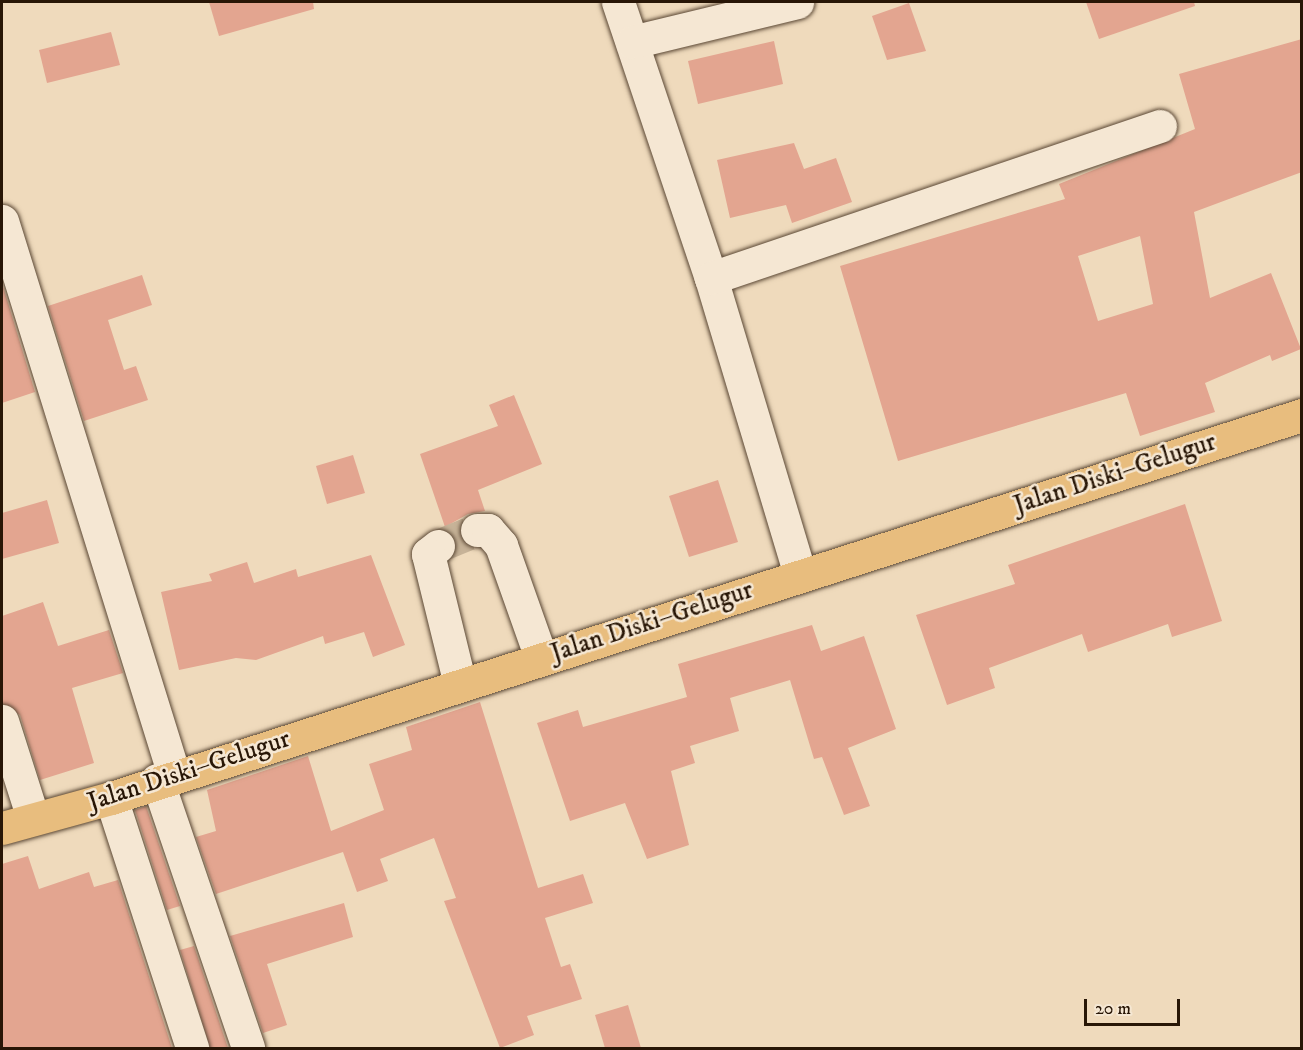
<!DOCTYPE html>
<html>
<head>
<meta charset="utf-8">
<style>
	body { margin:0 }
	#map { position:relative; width:1303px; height:1050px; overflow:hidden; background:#efdabc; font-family:"IM FELL DW Pica",serif }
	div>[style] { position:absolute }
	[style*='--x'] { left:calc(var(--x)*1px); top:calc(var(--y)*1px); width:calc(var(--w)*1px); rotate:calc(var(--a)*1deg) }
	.building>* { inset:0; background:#e3a590 }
	.minor-tunnel>* { height:33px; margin-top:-16.5px; transform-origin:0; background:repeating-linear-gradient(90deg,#c7b398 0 33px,transparent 0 49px) }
	.roads { filter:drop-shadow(0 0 2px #5a4734) drop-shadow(0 0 2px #5a4734) }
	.minor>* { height:33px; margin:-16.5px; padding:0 16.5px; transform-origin:16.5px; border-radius:16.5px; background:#f5e7d3 }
	.major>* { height:33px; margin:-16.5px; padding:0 16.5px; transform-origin:16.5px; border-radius:16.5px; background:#e8bd7e }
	span { translate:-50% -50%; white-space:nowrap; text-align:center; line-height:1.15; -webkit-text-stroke:5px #f5e7d3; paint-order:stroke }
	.street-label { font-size:26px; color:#281606 }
	.frame { position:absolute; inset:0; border:3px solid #281606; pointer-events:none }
	.scale { position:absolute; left:1084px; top:999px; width:96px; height:27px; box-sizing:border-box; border:3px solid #281606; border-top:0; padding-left:8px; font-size:18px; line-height:21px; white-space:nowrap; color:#281606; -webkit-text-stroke:4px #f5e7d3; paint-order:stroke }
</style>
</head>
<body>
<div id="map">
	<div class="building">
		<div style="clip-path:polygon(209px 2px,313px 2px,314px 9px,219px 36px)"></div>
		<div style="clip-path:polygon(1086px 2px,1194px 2px,1195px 6px,1099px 39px)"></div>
		<div style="clip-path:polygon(909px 3px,926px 51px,887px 60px,872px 16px)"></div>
		<div style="clip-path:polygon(111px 32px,120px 65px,47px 83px,39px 50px)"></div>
		<div style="clip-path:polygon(evenodd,1302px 39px,1302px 172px,1194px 212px,1210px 298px,1271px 273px,1301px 349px,1272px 361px,1270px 355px,1205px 383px,1215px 412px,1140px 436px,1126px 393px,898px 461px,840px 266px,1065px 199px,1059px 184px,1195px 129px,1179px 74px,1302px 39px,1140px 236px,1153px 304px,1098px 321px,1078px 256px,1140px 236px)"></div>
		<div style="clip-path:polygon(774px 41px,783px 84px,698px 104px,688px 61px)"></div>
		<div style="clip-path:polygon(794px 143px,804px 169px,836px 158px,852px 202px,792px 223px,786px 205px,730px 218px,717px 160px)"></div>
		<div style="clip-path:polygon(142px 275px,152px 305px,108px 320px,124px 370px,136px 366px,148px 400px,84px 421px,48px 306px)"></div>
		<div style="clip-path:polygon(2px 283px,35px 392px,2px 403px)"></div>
		<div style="clip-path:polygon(514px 395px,542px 464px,478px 490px,485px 511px,468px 514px,445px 527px,420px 454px,498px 426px,489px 405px)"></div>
		<div style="clip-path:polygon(353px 455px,365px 493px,327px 504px,316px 466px)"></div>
		<div style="clip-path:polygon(718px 480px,738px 542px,689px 557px,669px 496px)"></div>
		<div style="clip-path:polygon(47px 500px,59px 543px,2px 559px,2px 513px)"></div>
		<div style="clip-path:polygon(1185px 504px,1222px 621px,1172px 637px,1168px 624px,1088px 652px,1082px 634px,989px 668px,995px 688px,947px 705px,916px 615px,1015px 584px,1008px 565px)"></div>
		<div style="clip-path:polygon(371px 555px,405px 645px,373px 657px,364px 632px,325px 644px,323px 636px,256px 660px,236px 658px,179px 670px,161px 592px,212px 581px,209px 574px,247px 562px,254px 583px,296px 569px,298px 577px)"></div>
		<div style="clip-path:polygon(43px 602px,58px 646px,109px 630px,123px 673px,72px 688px,94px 763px,40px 780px,20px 715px,2px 703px,2px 616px)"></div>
		<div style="clip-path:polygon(812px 625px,821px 651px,864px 636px,896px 729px,848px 748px,870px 806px,844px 815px,822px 757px,814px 759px,790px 680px,730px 698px,739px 731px,690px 746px,695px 763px,671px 771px,689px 845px,647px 859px,625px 803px,570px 821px,537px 723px,578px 710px,583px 727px,687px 697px,678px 664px)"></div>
		<div style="clip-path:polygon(480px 702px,538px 888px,583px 874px,593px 903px,545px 918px,561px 967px,570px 964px,582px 999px,527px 1016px,534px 1035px,500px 1048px,444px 901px,456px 898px,434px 838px,380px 859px,388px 881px,357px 892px,343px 852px,216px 894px,196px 837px,216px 831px,207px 790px,308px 756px,331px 831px,384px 810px,369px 764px,412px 750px,406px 727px)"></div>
		<div style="clip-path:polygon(146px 806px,180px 906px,167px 910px,135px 810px)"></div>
		<div style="clip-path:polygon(28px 856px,39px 889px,89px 872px,94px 887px,118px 880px,172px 1048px,2px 1048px,2px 864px)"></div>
		<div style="clip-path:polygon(344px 903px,353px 937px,267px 964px,287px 1025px,263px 1033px,230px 936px)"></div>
		<div style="clip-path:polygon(194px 946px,228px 1048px,210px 1048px,180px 950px)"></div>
		<div style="clip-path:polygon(628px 1005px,641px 1048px,605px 1048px,595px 1015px)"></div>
	</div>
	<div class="minor-tunnel">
		<div style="--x:438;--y:546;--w:42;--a:-22.3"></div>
	</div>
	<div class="roads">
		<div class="minor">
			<div style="--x:618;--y:2;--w:291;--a:71.4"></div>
			<div style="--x:711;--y:278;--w:310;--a:73.3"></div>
			<div style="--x:632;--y:42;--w:170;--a:-13.6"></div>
			<div style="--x:2;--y:221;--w:580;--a:72.75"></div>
			<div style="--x:711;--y:278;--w:474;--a:-18.7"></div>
			<div style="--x:477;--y:530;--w:11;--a:0"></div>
			<div style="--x:488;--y:530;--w:20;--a:49"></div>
			<div style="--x:501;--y:545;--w:120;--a:70.5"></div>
			<div style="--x:438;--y:546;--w:13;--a:141"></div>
			<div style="--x:428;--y:554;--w:134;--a:76.2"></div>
			<div style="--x:2;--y:721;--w:102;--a:72.3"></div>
			<div style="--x:157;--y:780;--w:283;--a:71.2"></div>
			<div style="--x:111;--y:798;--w:263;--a:72"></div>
		</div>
		<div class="major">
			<div style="--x:2;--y:828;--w:113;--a:-15.4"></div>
			<div style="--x:111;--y:798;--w:1251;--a:-17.83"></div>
		</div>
	</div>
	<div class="street-label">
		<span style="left:1115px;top:474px;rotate:-18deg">Jalan Diski–Gelugur</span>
		<span style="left:652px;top:622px;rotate:-18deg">Jalan Diski–Gelugur</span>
		<span style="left:189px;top:771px;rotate:-18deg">Jalan Diski–Gelugur</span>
	</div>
	<div class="frame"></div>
	<div class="scale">20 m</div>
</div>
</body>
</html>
